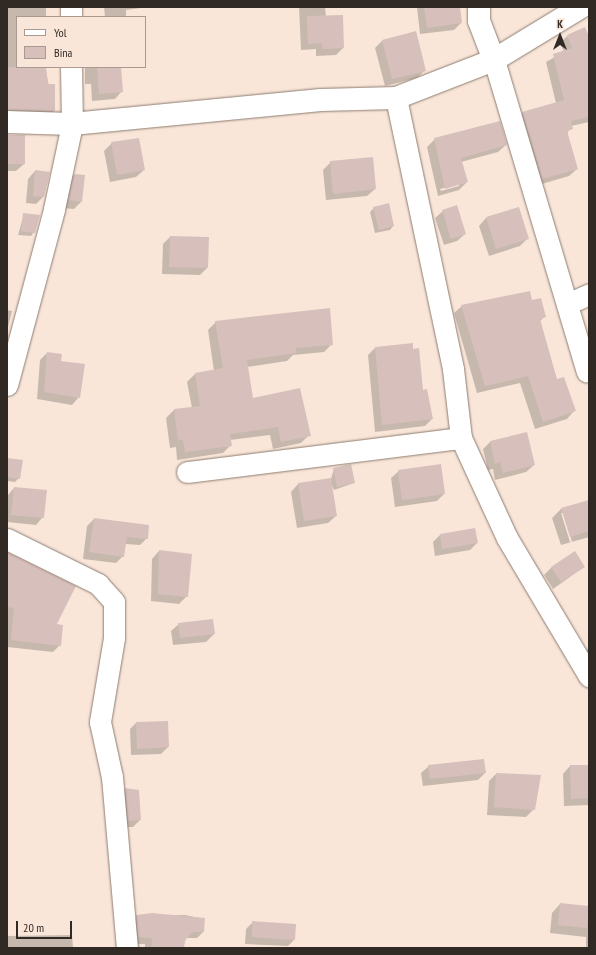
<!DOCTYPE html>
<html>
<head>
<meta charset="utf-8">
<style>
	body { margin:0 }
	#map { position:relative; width:596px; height:955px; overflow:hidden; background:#f9e6d9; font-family:"PT Sans Narrow",sans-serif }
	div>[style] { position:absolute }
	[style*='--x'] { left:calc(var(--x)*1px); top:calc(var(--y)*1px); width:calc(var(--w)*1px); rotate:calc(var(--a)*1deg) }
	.shadow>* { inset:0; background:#0003 }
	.building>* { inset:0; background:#d7c0bc }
	.roads { filter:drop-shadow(0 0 1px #8d7c70) drop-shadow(0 0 1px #8d7c70) }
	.street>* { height:21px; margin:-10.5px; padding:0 10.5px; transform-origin:10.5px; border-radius:10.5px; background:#fff }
	.secondary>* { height:22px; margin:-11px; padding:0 11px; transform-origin:11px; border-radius:11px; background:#fff }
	span { translate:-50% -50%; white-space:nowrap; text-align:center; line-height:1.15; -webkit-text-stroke:3.5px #f9e6d9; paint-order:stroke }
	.frame { position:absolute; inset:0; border:8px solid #302924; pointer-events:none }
	.legend { position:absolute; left:16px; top:16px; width:130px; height:52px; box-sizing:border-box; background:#f9e6d9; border:1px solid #a99a91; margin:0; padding:5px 7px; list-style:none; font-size:12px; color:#302924 }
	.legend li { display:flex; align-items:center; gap:8px; height:20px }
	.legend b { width:20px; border:1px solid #a99a91 }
	.north { position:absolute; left:540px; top:16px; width:40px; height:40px; -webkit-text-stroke:3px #f9e6d9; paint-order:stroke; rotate:0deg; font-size:11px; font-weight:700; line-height:16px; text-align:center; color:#302924 }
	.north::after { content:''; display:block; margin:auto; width:14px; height:18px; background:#302924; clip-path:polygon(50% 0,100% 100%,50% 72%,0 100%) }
	.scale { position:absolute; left:16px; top:921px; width:56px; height:18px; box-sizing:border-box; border:2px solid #302924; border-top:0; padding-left:5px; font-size:12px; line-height:14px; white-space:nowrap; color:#302924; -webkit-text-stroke:3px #f9e6d9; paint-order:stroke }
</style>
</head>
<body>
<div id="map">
	<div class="shadow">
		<div style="clip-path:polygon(8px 7px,46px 7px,46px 17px,17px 17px,17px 67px,45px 67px,54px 111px,47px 118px,7px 118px)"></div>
		<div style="clip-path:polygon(104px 7px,149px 7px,126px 10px,126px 17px,105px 17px)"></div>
		<div style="clip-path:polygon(299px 7px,325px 7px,326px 17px,343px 48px,336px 55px,316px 56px,316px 49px,301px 50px)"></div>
		<div style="clip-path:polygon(417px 7px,459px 7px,461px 23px,454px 30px,420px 34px)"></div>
		<div style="clip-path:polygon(567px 36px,589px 57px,589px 122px,571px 126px,567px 134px,577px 169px,569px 176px,535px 186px,515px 120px,523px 113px,556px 103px,546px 62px,564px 52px,560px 43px)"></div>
		<div style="clip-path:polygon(383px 40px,424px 71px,417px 78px,385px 86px,375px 48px)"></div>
		<div style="clip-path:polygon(85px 67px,120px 67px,122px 91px,115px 99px,92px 101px,91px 84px,85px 84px)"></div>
		<div style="clip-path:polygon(7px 135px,24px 136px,24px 164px,16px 171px,7px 171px)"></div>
		<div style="clip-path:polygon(evenodd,435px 139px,506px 145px,498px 152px,461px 162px,467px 182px,459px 190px,438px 196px,427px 147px,435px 139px,459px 184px,459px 186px,441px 191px,440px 189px,459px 184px)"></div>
		<div style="clip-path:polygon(112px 143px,144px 170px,136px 177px,110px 182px,104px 151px)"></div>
		<div style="clip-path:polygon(331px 162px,375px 189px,367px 196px,326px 200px,323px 170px)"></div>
		<div style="clip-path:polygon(35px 171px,48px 173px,43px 197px,36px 204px,26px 203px,28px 179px)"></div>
		<div style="clip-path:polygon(74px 175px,81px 202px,74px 209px,61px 208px,66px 183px)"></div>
		<div style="clip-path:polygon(374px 208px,393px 226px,390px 230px,375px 233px,370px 212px)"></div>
		<div style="clip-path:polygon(443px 211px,465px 234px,457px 241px,444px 245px,435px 218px)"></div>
		<div style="clip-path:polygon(24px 214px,34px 232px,31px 236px,18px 235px)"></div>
		<div style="clip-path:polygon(486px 218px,528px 238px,520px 246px,489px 256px,479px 226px)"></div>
		<div style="clip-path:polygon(170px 237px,207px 268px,200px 275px,162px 274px,163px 244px)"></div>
		<div style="clip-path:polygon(532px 301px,545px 316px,539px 322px,556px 381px,574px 411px,567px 419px,535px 429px,520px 383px,477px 393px,454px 313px,462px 306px)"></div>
		<div style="clip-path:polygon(7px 310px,12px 311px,7px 331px)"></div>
		<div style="clip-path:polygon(216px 322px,332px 344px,324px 352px,293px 355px,287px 361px,247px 367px,252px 399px,309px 435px,301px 443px,273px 449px,270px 435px,230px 440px,231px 445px,223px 453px,177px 460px,176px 447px,170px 448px,166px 418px,174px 410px,192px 408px,187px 382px,195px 374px,214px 371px,208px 330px)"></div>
		<div style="clip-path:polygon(375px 348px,422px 391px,432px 419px,425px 426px,375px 432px,368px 355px)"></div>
		<div style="clip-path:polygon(47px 353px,79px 397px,72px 405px,37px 399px,40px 360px)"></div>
		<div style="clip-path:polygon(526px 433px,534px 465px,526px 472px,495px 480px,493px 469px,488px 470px,483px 449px,490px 442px)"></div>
		<div style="clip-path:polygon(7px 459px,19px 478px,15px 482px,7px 481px)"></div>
		<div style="clip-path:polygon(334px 469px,354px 483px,334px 490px,330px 481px,336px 516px,328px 523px,297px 528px,291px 492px,298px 484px,331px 479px)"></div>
		<div style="clip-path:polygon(399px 471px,444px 494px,437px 501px,395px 507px,391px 478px)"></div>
		<div style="clip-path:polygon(14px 488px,43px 517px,36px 525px,7px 522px,7px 496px)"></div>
		<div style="clip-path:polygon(evenodd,589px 501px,589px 537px,561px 545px,552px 518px,561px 509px,589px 501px,561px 513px,564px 513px,572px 542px,570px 542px,561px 513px)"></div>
		<div style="clip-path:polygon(94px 519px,147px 538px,140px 545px,125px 544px,123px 556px,116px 563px,83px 559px,87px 526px)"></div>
		<div style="clip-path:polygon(440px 535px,477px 543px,470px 550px,435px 556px,433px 542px)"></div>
		<div style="clip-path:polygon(159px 551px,187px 596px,179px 604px,151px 601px,152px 559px)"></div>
		<div style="clip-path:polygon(7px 553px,55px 625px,60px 645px,53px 652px,7px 647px)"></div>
		<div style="clip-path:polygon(552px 567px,584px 567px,553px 589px,544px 575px)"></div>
		<div style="clip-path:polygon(179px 624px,214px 634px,206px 642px,173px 645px,171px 631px)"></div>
		<div style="clip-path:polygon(589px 648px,589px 676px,580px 656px)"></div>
		<div style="clip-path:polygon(136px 723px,168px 747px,161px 754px,131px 755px,130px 729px)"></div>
		<div style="clip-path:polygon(429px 766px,485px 773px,478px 780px,423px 786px,421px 773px)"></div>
		<div style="clip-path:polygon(570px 766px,589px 766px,589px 805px,564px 806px,563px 774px)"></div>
		<div style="clip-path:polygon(496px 774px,534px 809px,526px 817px,487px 815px,489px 781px)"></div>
		<div style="clip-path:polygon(125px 789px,140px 820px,133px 827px,122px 827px,119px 795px)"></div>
		<div style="clip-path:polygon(560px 904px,589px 907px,589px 948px,586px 948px,586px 937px,550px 933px,552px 913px)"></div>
		<div style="clip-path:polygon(185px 915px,204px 919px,203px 932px,197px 938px,186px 938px,183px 948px,145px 948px,145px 944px,132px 944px,130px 922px,137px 916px)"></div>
		<div style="clip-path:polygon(253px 922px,294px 940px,288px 946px,245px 944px,246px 929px)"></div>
		<div style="clip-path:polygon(72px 935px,73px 948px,7px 948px,7px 936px)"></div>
	</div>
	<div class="building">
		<div style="clip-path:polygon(424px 7px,460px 7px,462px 23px,427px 28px)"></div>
		<div style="clip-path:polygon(343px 15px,344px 48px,322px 49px,322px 43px,308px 44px,307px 16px)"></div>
		<div style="clip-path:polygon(585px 27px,589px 37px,589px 117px,571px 121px,573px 129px,567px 131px,578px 169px,542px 179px,522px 112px,564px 100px,553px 54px,572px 48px,567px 35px)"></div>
		<div style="clip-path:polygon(416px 31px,426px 71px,392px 79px,382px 40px)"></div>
		<div style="clip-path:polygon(7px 67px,46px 67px,48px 84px,55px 84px,55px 111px,7px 110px)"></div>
		<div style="clip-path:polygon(97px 67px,121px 67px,123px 92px,99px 94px)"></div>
		<div style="clip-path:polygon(500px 121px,507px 145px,461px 158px,468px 182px,445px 189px,434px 138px)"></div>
		<div style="clip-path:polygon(7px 135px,25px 135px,25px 164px,7px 164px)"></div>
		<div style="clip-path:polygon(139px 138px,145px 170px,117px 175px,111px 142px)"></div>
		<div style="clip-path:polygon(373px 157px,376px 189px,333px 194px,330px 161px)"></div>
		<div style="clip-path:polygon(35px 170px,50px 172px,44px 197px,33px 196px)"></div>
		<div style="clip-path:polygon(74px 174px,85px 175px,82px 202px,68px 200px)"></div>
		<div style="clip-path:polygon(389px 203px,394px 226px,379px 230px,373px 207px)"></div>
		<div style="clip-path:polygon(457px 205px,466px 234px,451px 239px,442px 210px)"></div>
		<div style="clip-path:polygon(519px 207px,529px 239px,496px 249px,486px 217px)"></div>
		<div style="clip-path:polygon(23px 213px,40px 215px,35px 233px,21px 231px)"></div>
		<div style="clip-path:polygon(170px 236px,209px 237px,208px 268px,169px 267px)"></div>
		<div style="clip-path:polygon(530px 291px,532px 300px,541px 298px,546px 317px,540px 319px,557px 379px,564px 377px,576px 411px,543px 422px,528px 376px,485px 386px,461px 305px)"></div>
		<div style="clip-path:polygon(330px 308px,333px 345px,296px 348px,296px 353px,247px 360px,253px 398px,300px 388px,311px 436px,281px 442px,278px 427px,230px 434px,232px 446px,185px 452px,183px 440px,178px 440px,174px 409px,200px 406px,195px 373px,223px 368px,215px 321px)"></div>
		<div style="clip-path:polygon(413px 343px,413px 349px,419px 348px,423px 390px,427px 389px,433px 419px,382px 425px,375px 347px)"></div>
		<div style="clip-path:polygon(47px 352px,62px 354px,61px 361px,85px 364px,80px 398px,44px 392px)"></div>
		<div style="clip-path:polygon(527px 432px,535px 465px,503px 473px,500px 462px,495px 464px,490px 441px)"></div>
		<div style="clip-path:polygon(7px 458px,23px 460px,20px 479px,7px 477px)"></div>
		<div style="clip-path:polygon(351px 464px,355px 483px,337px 487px,333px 468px)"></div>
		<div style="clip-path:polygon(441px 464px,445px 494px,402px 500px,398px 470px)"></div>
		<div style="clip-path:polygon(331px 478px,337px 516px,304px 521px,298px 483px)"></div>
		<div style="clip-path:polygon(14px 487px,47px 490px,44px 518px,11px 515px)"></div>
		<div style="clip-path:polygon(589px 500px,589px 531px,570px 537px,561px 508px)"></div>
		<div style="clip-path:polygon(94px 518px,149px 525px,148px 539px,127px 537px,124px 557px,89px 552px)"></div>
		<div style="clip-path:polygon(475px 528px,478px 543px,442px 549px,440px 534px)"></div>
		<div style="clip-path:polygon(159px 550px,192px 554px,188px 597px,158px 594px)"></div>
		<div style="clip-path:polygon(575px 551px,585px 567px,561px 582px,551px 567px)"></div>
		<div style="clip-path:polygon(7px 552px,76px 586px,57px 624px,63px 625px,61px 646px,11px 640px,14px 608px,7px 607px)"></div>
		<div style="clip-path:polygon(213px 619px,215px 634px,180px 638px,178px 623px)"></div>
		<div style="clip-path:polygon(168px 721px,169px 747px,137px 749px,136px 722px)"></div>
		<div style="clip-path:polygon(484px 759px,486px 773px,430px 779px,428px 765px)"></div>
		<div style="clip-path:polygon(570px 765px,589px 765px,589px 798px,571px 799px)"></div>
		<div style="clip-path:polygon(496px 773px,541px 775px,535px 810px,494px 807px)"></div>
		<div style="clip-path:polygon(125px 788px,139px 790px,141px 820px,128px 821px)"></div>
		<div style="clip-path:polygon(560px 903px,589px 906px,587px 928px,558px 925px)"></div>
		<div style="clip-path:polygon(152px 913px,205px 918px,204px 932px,193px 932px,185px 940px,184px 948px,151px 948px,152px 938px,138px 937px,136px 915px)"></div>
		<div style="clip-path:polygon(252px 921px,296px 924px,295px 940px,252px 937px)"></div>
	</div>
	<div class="roads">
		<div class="street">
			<div style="--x:71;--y:7;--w:10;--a:90"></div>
			<div style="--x:494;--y:60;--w:325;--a:73.4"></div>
			<div style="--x:396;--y:98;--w:277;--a:78.1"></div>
			<div style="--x:453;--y:369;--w:69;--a:83.4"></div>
			<div style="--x:461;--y:438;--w:110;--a:65.3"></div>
			<div style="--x:507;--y:538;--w:161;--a:59.3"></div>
			<div style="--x:567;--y:304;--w:24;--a:-24"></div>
			<div style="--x:7;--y:385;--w:182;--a:-75"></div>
			<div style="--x:54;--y:209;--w:87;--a:-78"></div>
			<div style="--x:72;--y:124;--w:57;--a:-91"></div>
			<div style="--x:187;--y:472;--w:276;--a:-7.1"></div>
			<div style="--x:7;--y:539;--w:102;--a:26.3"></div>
			<div style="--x:98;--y:584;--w:24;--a:48"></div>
			<div style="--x:114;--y:602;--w:36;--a:90"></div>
			<div style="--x:114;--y:638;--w:85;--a:99.5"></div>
			<div style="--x:100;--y:722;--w:56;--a:77.7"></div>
			<div style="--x:112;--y:777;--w:172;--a:85"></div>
		</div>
		<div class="secondary">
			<div style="--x:479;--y:7;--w:14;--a:90"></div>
			<div style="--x:479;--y:21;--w:42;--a:69"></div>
			<div style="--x:7;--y:122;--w:65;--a:1.8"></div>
			<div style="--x:72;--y:124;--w:250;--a:-5.5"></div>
			<div style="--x:321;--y:100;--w:75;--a:-1.5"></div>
			<div style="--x:396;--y:98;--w:105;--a:-21.2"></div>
			<div style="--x:494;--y:60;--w:102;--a:-31.3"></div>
		</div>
	</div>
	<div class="frame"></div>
	<ul class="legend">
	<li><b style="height:5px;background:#fff"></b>Yol</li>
	<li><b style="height:11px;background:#d7c0bc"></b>Bina</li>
	</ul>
	<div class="north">K</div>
	<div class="scale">20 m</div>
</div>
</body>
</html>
